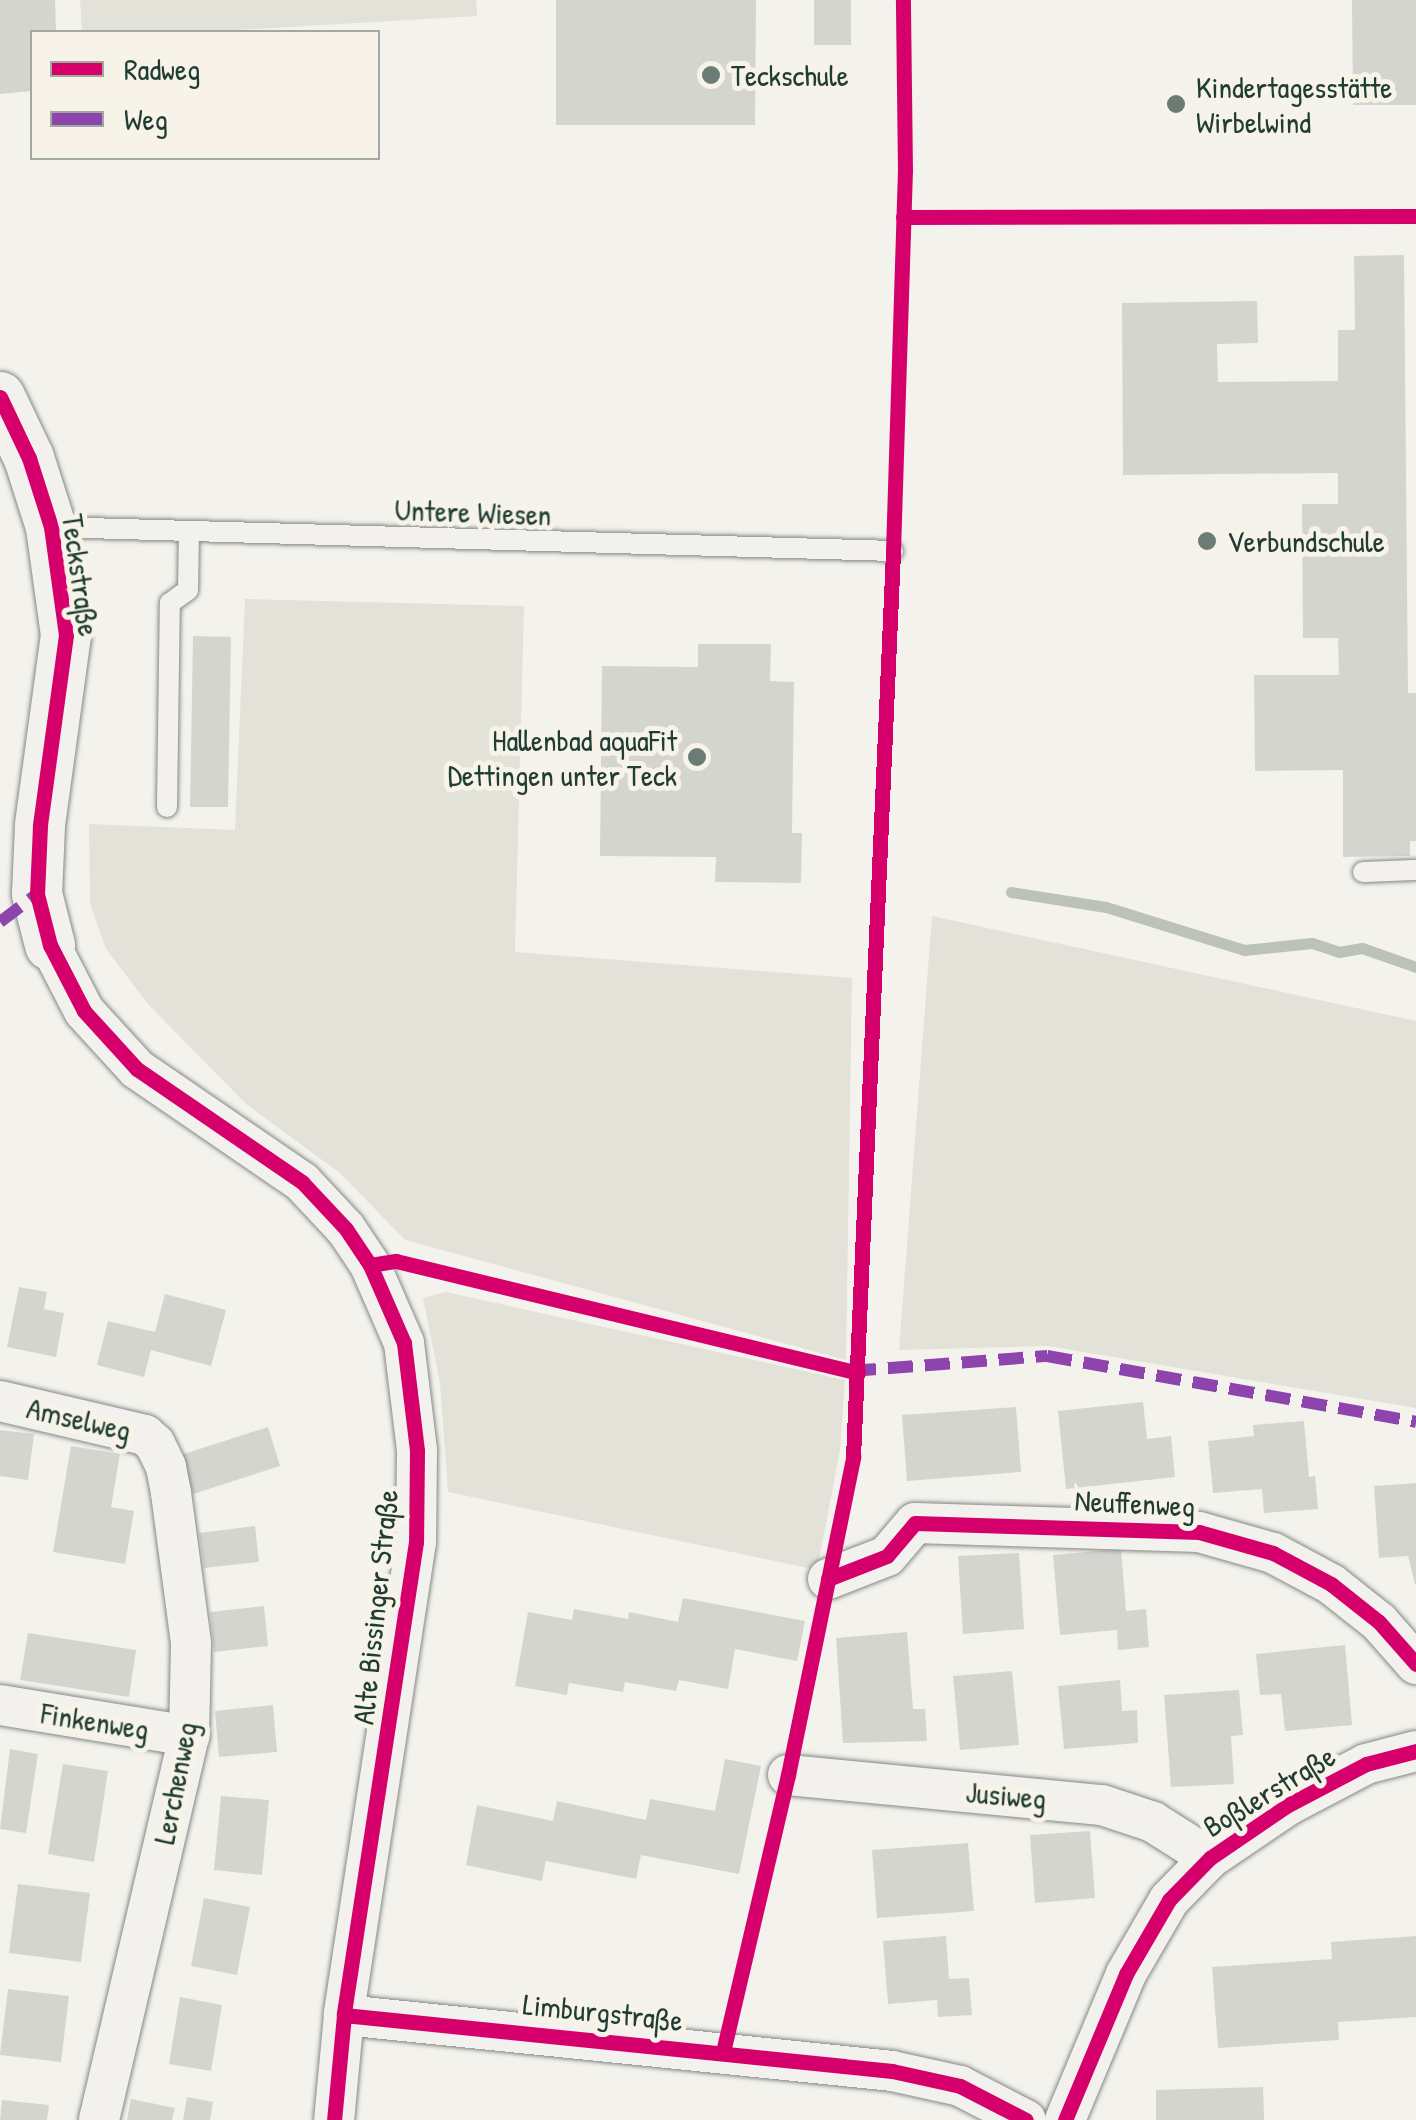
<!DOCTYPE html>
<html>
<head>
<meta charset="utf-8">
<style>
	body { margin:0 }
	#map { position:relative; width:1416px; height:2120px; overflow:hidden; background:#f4f2ec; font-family:"Patrick Hand",sans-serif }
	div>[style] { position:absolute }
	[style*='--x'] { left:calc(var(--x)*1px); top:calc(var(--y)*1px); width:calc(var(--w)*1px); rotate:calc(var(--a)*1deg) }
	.green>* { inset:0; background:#e2e2d9 }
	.stream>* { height:11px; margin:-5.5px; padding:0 5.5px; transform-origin:5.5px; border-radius:5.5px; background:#bcc2b9 }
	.building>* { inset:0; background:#d5d5d0 }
	.roads { filter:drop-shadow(0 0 2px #848985) drop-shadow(0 0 2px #848985) }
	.service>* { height:20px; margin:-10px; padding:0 10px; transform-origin:10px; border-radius:10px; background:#f2f1ed }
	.minor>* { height:40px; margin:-20px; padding:0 20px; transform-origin:20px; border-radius:20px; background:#f2f1ed }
	.tertiary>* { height:50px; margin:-25px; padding:0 25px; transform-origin:25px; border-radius:25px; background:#f2f1ed }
	.quiet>* { height:12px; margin-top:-6px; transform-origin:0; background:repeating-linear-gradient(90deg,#8e44ad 0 25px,transparent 0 37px) }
	.cycleway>* { height:15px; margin:-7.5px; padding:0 7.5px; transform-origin:7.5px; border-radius:7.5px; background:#d6006c }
	.dots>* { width:28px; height:28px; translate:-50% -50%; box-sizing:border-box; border:5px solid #f7f3e8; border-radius:50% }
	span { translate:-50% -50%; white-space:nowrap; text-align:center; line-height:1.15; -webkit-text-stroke:10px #f7f3e8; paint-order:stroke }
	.poi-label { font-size:30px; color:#1f3d34 }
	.left { translate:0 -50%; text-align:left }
	.right { translate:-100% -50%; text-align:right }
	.street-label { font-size:30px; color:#1f3d34 }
	.legend { position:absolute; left:30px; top:30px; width:350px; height:130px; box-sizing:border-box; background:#f7f3e8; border:2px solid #a1aaa0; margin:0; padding:12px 18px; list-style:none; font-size:30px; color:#1f3d34 }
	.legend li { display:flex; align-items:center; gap:20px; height:50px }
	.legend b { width:50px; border:2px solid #a1aaa0 }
</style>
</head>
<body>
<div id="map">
	<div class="green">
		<div style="clip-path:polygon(80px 0,476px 0,477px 16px,205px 32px,82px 32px)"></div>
		<div style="clip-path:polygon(245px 599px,524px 606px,515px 952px,852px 978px,846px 1360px,405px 1240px,341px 1174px,245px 1103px,148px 1004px,106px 949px,90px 904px,89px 824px,235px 830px)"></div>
		<div style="clip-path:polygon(932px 916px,1416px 1021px,1416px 1408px,1048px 1346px,899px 1350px)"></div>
		<div style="clip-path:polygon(446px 1292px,845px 1380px,840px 1450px,817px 1570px,448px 1492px,440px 1383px,423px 1298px)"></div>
	</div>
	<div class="stream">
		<div style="--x:1011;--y:892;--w:96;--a:9"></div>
		<div style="--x:1106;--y:907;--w:145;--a:17.3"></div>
		<div style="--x:1244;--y:950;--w:68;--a:-5.9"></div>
		<div style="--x:1312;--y:943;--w:28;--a:18"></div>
		<div style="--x:1339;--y:952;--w:23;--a:-10"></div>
		<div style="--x:1362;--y:948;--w:57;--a:19.4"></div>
	</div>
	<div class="building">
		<div style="clip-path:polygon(0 0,55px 0,56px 32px,32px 32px,32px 91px,0 94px)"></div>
		<div style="clip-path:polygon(556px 0,756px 0,755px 125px,556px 125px)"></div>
		<div style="clip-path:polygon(814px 0,851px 0,851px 45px,814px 45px)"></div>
		<div style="clip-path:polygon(1352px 0,1416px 0,1416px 105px,1353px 105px)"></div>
		<div style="clip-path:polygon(1404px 255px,1408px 693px,1416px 693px,1416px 841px,1410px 841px,1410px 856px,1343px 857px,1343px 770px,1255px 771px,1254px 675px,1339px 675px,1338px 638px,1303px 638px,1302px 504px,1338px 504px,1338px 473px,1123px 475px,1122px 303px,1257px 301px,1258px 343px,1217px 344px,1218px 382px,1338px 381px,1338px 330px,1355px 330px,1354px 256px)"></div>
		<div style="clip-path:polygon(193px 636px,231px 637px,228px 807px,190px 807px)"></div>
		<div style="clip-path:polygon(698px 644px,771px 644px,770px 681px,794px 682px,792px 833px,802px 833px,801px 883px,715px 882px,716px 857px,600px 856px,602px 666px,698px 667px)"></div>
		<div style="clip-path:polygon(19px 1287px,47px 1292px,44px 1309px,64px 1313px,56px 1357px,7px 1347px)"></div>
		<div style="clip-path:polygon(165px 1294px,226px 1310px,211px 1366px,151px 1350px,144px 1377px,97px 1365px,108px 1321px,155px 1332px)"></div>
		<div style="clip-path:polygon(1143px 1402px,1147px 1439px,1171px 1436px,1175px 1477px,1066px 1489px,1058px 1411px)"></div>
		<div style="clip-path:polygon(1016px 1407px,1021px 1472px,907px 1481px,902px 1415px)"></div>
		<div style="clip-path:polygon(1304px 1421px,1309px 1477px,1315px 1476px,1318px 1509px,1264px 1513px,1262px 1489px,1213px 1493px,1208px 1441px,1254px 1436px,1253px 1425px)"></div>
		<div style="clip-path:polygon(268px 1427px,280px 1466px,193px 1494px,181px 1455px)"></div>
		<div style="clip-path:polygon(0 1430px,34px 1434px,28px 1480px,0 1476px)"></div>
		<div style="clip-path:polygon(71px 1446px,120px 1454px,111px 1507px,134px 1511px,125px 1564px,53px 1552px)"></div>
		<div style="clip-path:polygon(1416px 1483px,1416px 1584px,1415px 1584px,1408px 1556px,1379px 1558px,1374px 1486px)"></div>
		<div style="clip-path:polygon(255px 1526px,259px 1562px,204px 1568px,199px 1533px)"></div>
		<div style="clip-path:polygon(1121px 1549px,1126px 1611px,1146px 1609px,1149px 1647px,1118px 1650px,1117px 1630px,1060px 1635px,1053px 1555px)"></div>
		<div style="clip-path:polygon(1019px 1553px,1024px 1629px,963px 1634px,958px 1556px)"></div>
		<div style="clip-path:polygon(683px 1598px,805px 1621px,797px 1661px,735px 1649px,728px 1689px,679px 1680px,676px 1691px,625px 1682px,623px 1692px,569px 1683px,567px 1695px,515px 1686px,528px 1612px,572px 1620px,574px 1609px,628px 1619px,629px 1612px,678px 1622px)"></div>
		<div style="clip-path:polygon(264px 1606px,268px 1646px,214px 1652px,210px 1612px)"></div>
		<div style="clip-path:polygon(907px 1632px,913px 1709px,925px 1709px,927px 1741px,843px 1743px,836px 1638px)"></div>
		<div style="clip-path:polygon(28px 1633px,136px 1650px,129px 1697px,20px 1680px)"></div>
		<div style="clip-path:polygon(1345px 1645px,1352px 1725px,1285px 1731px,1281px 1694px,1260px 1695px,1256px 1654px)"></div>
		<div style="clip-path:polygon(1012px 1671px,1019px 1745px,960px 1750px,953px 1676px)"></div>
		<div style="clip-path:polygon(1120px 1680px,1122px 1711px,1137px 1710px,1138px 1743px,1064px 1749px,1058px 1686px)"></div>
		<div style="clip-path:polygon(1239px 1690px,1243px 1735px,1231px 1736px,1234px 1784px,1171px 1787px,1164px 1695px)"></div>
		<div style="clip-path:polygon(273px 1705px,277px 1752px,219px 1757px,215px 1711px)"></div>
		<div style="clip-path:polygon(10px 1749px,38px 1754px,26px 1833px,0 1829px)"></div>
		<div style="clip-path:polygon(725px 1759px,761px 1766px,739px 1874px,641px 1855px,636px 1879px,546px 1861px,542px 1881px,466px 1865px,477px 1805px,553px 1821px,557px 1801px,646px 1820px,650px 1799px,715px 1811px)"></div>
		<div style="clip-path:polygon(63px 1764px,108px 1771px,94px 1862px,48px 1854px)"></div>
		<div style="clip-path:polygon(221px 1796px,269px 1800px,262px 1875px,214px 1870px)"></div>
		<div style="clip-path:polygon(1090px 1831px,1095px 1898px,1035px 1903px,1030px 1835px)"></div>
		<div style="clip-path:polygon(968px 1843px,974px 1911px,877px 1918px,872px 1850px)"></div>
		<div style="clip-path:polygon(18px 1884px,90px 1893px,81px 1962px,9px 1953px)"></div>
		<div style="clip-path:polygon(204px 1898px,250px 1907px,237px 1975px,191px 1966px)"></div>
		<div style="clip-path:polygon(946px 1936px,949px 1979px,969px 1978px,972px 2015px,938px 2017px,937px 2000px,888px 2004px,883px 1941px)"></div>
		<div style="clip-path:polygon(1416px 1936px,1416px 2017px,1338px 2022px,1339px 2040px,1218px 2048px,1212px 1967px,1332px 1959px,1331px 1942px)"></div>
		<div style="clip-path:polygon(8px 1989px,69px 1996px,61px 2062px,0 2055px)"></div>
		<div style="clip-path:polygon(180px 1997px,222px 2005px,211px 2071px,169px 2064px)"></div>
		<div style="clip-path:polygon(1263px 2087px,1264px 2120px,1156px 2120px,1156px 2090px)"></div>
		<div style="clip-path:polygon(187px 2097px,213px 2102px,210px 2120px,183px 2120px)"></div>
		<div style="clip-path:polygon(131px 2099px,175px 2108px,172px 2120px,127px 2120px)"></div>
		<div style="clip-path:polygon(2px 2100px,49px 2105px,47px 2120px,0 2120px)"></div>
	</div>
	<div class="roads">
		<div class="service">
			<div style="--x:51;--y:527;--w:842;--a:1.63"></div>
			<div style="--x:167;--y:807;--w:204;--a:-89.2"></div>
			<div style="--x:170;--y:603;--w:22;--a:-36"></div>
			<div style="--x:188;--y:590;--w:59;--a:-89"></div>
			<div style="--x:1363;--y:872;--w:53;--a:-2.2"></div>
		</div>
		<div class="minor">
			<div style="--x:50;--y:945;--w:74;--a:62.7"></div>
			<div style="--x:84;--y:1011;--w:79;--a:47.6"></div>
			<div style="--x:137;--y:1069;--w:200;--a:34.4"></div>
			<div style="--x:302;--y:1182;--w:64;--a:46.9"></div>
			<div style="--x:346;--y:1229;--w:43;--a:56.3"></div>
			<div style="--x:370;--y:1265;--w:85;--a:66.4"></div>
			<div style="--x:404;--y:1343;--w:109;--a:83.1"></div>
			<div style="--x:417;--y:1451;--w:91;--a:90.6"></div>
			<div style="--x:416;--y:1542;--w:478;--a:98.7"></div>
			<div style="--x:344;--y:2015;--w:105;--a:95.4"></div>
			<div style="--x:0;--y:1401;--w:149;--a:13.2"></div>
			<div style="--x:145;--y:1435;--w:13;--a:42"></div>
			<div style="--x:155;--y:1444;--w:25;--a:64"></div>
			<div style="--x:166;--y:1467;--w:26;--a:79"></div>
			<div style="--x:171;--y:1493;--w:151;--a:82.4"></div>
			<div style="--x:191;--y:1643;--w:93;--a:91.2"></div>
			<div style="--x:189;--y:1736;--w:394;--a:103.2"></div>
			<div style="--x:828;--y:1579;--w:63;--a:-21.3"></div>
			<div style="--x:887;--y:1556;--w:43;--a:-49.7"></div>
			<div style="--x:915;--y:1523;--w:284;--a:1.8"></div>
			<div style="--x:1199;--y:1532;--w:77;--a:15.8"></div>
			<div style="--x:1273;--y:1553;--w:66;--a:28.1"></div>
			<div style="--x:1331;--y:1584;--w:61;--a:38.4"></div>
			<div style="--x:1379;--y:1622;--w:56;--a:48.6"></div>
			<div style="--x:0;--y:1705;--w:192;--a:9.3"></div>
			<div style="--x:788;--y:1775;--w:315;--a:5.5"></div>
			<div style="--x:1102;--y:1805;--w:54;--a:18.4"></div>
			<div style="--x:1153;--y:1822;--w:67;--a:32.3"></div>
			<div style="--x:344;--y:2015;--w:551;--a:5.83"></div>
			<div style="--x:892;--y:2071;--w:70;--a:12.4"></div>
			<div style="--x:960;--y:2086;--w:74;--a:27.3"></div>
			<div style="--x:1065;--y:2120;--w:158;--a:-67.3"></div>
			<div style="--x:1126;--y:1974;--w:86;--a:-59.8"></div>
			<div style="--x:1169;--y:1900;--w:59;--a:-45.7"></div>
			<div style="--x:1210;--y:1858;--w:94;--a:-34.2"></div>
			<div style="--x:1288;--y:1805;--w:88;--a:-27.7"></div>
			<div style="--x:1366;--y:1764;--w:52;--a:-14.6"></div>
		</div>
		<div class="tertiary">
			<div style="--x:0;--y:397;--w:68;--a:64.6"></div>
			<div style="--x:29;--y:458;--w:72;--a:72.3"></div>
			<div style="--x:51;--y:527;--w:109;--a:82.1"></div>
			<div style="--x:66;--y:635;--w:193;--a:97.8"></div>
			<div style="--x:40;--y:826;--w:68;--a:92.5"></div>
			<div style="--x:37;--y:894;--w:53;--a:75.7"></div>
		</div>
	</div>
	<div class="quiet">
		<div style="--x:0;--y:922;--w:46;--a:-37.1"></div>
		<div style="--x:851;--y:1371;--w:197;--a:-4.4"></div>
		<div style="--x:1047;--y:1356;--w:375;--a:10.1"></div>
	</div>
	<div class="cycleway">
		<div style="--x:903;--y:217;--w:513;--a:-0.11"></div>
		<div style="--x:0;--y:397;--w:68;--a:64.6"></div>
		<div style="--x:29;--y:458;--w:72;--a:72.3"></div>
		<div style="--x:51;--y:527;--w:109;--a:82.1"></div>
		<div style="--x:66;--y:635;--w:193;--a:97.8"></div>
		<div style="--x:40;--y:826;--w:68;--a:92.5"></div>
		<div style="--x:37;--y:894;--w:53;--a:75.7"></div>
		<div style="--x:50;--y:945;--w:74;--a:62.7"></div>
		<div style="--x:84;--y:1011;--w:79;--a:47.6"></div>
		<div style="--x:137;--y:1069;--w:200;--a:34.4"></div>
		<div style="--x:302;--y:1182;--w:64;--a:46.9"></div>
		<div style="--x:346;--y:1229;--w:43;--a:56.3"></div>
		<div style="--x:370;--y:1265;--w:85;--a:66.4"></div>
		<div style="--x:404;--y:1343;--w:109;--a:83.1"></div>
		<div style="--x:417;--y:1451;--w:91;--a:90.6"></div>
		<div style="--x:416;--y:1542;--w:478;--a:98.7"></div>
		<div style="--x:344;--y:2015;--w:105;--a:95.4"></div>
		<div style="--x:370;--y:1265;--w:26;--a:-9"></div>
		<div style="--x:396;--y:1261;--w:475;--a:13.6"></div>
		<div style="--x:828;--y:1579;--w:63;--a:-21.3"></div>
		<div style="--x:887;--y:1556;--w:43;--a:-49.7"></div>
		<div style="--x:915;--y:1523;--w:284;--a:1.8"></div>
		<div style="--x:1199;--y:1532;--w:77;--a:15.8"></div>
		<div style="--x:1273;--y:1553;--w:66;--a:28.1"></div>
		<div style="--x:1331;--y:1584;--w:61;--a:38.4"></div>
		<div style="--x:1379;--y:1622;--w:56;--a:48.6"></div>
		<div style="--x:344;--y:2015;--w:551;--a:5.83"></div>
		<div style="--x:892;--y:2071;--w:70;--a:12.4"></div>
		<div style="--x:960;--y:2086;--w:74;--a:27.3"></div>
		<div style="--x:723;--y:2052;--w:285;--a:-76.8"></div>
		<div style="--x:788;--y:1775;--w:325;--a:-78.4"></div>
		<div style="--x:853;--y:1457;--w:907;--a:-87.47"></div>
		<div style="--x:893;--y:551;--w:380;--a:-88.2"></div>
		<div style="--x:905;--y:171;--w:171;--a:-90.7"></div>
		<div style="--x:1065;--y:2120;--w:158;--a:-67.3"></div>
		<div style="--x:1126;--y:1974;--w:86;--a:-59.8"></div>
		<div style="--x:1169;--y:1900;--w:59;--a:-45.7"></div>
		<div style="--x:1210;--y:1858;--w:94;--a:-34.2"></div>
		<div style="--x:1288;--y:1805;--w:88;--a:-27.7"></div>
		<div style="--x:1366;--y:1764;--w:52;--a:-14.6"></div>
	</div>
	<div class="dots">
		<div style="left:711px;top:75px;background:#6a7c74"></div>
		<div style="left:1176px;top:104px;background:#6a7c74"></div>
		<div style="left:1207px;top:541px;background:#6a7c74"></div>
		<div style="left:697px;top:757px;background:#6a7c74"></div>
	</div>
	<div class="poi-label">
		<span class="left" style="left:731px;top:75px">Teckschule</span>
		<span class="left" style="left:1196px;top:104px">Kindertagesstätte<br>Wirbelwind</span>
		<span class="left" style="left:1227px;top:541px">Verbundschule</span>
		<span class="right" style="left:677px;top:757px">Hallenbad aquaFit<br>Dettingen unter Teck</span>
	</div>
	<div class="street-label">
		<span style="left:473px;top:512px;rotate:2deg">Untere Wiesen</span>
		<span style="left:81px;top:575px;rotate:82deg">Teckstraße</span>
		<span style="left:79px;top:1419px;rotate:13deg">Amselweg</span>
		<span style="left:1135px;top:1503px;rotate:3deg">Neuffenweg</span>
		<span style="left:375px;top:1607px;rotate:-84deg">Alte Bissinger Straße</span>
		<span style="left:95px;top:1721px;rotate:9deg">Finkenweg</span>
		<span style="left:175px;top:1783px;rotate:-79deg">Lerchenweg</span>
		<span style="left:1269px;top:1791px;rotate:-31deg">Boßlerstraße</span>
		<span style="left:1006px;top:1795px;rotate:5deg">Jusiweg</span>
		<span style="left:603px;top:2012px;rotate:6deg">Limburgstraße</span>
	</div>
	<ul class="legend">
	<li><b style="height:12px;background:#d6006c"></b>Radweg</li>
	<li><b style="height:12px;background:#8e44ad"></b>Weg</li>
	</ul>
</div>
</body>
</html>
